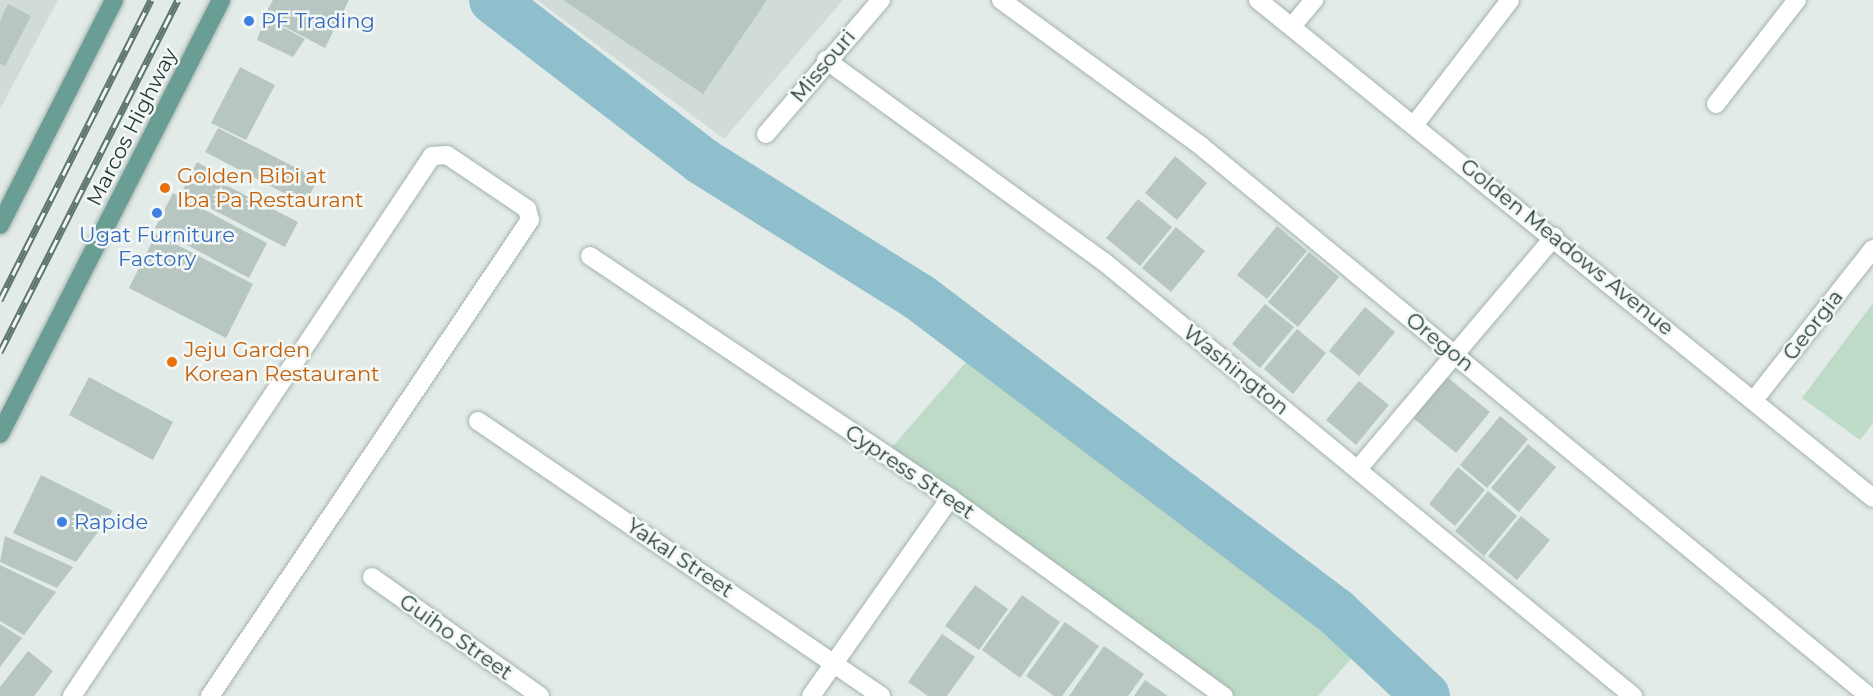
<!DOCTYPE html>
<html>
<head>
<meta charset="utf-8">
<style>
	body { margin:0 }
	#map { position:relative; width:1873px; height:696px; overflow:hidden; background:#e2ebe8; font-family:Montserrat,sans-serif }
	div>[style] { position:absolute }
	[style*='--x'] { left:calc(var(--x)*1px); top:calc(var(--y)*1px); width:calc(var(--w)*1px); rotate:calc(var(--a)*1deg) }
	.built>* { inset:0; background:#d1dbd7 }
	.green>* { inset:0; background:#bddbc7 }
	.river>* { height:48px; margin:-24px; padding:0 24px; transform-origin:24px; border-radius:24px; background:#8fbfcc }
	.building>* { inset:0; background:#b8c6c1 }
	.roads { filter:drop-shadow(0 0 2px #a5b3af) drop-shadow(0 0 2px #a5b3af) }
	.minor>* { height:18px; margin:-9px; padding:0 9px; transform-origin:9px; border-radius:9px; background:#fff }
	.primary>* { height:18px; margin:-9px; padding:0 9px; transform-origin:9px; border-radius:9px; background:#6a9d93 }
	.rail>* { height:7px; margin-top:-3.5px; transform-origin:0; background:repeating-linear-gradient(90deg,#f3f8f6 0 14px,#5e7671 0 28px); box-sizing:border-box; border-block:2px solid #5e7671 }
	.dots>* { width:16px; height:16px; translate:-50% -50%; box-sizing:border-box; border:3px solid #f3f8f6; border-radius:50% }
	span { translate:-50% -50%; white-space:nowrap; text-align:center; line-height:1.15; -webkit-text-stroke:5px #f3f8f6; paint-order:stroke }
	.shop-label { font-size:21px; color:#366cbe }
	.left { translate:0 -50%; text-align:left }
	.street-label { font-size:21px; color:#243b36 }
	.food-label { font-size:21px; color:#c56008 }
</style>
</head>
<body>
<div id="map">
	<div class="built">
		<div style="clip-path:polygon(0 0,58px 0,0 109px)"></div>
		<div style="clip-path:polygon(537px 0,843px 0,724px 139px)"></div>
	</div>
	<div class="green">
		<div style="clip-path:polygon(1873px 303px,1873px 423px,1860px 440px,1802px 398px)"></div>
		<div style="clip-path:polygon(980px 346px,1177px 482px,1373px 634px,1318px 696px,1210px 696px,881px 460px)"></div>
	</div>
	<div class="river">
		<div style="--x:493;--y:0;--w:264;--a:37.6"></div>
		<div style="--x:702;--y:161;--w:256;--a:32.1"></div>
		<div style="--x:919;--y:297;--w:523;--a:37.07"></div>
		<div style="--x:1336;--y:612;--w:123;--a:43"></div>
	</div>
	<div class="building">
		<div style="clip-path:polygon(273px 0,349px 0,325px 48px,264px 16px)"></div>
		<div style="clip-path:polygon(563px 0,767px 0,703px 94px)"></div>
		<div style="clip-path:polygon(8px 4px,31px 16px,5px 66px,0 64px,0 21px)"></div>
		<div style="clip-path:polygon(265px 18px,305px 39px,293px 57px,257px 40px)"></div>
		<div style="clip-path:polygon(240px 67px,275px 85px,246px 140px,211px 123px)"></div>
		<div style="clip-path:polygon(218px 128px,318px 179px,305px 204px,205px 152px)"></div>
		<div style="clip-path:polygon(1175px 156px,1207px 183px,1177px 220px,1145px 193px)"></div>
		<div style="clip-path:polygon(197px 162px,210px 169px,206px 175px,298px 222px,285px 247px,181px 193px)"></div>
		<div style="clip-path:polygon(173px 193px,267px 243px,249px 278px,155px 228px)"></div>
		<div style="clip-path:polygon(1138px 199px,1172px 227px,1140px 266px,1106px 238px)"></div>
		<div style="clip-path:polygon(1277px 226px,1307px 251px,1267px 299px,1237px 275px)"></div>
		<div style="clip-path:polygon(1176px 227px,1205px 251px,1171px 292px,1142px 268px)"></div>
		<div style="clip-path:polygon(156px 234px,253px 284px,226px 338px,129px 288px)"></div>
		<div style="clip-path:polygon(1309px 252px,1339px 277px,1298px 327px,1268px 302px)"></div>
		<div style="clip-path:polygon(1265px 304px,1294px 327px,1260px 368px,1232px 344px)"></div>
		<div style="clip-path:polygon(1365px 307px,1395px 332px,1359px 376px,1329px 351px)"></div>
		<div style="clip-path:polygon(1297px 329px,1326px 353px,1293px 394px,1264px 369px)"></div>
		<div style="clip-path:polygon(1441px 372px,1490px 412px,1456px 453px,1407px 413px)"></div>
		<div style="clip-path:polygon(89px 377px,173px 422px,153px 460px,69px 415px)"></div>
		<div style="clip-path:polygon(1359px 381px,1389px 405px,1356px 445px,1326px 420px)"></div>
		<div style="clip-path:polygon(1500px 416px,1528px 439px,1487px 488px,1460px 465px)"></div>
		<div style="clip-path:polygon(1528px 444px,1556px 467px,1519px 512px,1491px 488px)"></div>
		<div style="clip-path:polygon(1458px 467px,1485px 490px,1455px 526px,1429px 504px)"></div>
		<div style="clip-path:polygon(41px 475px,113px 511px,76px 562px,13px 533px)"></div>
		<div style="clip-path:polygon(1488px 491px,1517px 516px,1484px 556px,1455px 531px)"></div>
		<div style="clip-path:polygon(1521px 516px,1550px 540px,1517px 580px,1488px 556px)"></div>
		<div style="clip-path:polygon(5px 536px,73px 567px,57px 588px,0 562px)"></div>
		<div style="clip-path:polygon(0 565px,56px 592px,24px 635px,0 621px)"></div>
		<div style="clip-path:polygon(975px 585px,1008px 609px,979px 650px,945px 626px)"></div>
		<div style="clip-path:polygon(1022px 595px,1060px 622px,1020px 678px,982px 650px)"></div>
		<div style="clip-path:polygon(1065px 622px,1099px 646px,1062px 696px,1054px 696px,1026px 676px)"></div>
		<div style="clip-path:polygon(0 624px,22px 638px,0 667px)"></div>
		<div style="clip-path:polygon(942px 634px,975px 657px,947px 696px,928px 696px,908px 682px)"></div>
		<div style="clip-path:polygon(1104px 646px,1144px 674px,1128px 696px,1069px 696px)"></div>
		<div style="clip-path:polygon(28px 651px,53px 671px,34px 696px,0 696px,0 687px)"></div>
		<div style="clip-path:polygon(1145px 680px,1168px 696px,1134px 696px)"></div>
	</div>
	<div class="roads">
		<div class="minor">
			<div style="--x:1001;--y:0;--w:248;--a:36.1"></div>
			<div style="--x:1201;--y:146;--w:865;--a:39.47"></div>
			<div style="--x:1258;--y:0;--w:791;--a:39"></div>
			<div style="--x:1293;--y:25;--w:33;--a:-50"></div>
			<div style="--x:826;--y:60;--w:342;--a:36"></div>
			<div style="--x:1103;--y:261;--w:686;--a:39.38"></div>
			<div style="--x:1716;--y:104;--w:132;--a:-52.1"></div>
			<div style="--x:1415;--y:124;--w:156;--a:-52.5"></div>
			<div style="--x:766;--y:134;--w:177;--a:-49.4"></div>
			<div style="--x:590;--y:256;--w:434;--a:33.9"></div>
			<div style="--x:950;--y:498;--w:338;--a:35.9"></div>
			<div style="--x:1754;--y:400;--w:192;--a:-51.8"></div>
			<div style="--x:478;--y:421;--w:488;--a:34.3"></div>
			<div style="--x:1358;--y:469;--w:304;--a:-49.8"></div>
			<div style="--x:372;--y:577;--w:206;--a:35.3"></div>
			<div style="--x:72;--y:696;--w:649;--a:-56.31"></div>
			<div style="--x:432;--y:156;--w:15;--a:-4"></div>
			<div style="--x:447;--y:155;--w:97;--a:34"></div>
			<div style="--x:527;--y:209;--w:11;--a:75"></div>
			<div style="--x:530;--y:220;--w:574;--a:123.91"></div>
			<div style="--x:811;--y:696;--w:242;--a:-54.9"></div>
		</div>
		<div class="primary">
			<div style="--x:0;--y:225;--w:252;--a:-63.1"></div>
			<div style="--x:0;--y:434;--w:487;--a:-63"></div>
		</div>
	</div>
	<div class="rail">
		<div style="--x:0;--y:300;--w:336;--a:-63.3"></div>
		<div style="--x:0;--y:352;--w:394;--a:-63.2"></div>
	</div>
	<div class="dots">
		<div style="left:249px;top:21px;background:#3f7fe0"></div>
		<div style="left:165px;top:188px;background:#e8710a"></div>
		<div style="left:157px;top:213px;background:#3f7fe0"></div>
		<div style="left:172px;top:362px;background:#e8710a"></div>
		<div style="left:62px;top:522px;background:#3f7fe0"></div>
	</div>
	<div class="shop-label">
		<span class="left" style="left:261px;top:21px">PF Trading</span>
		<span style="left:157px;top:247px">Ugat Furniture<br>Factory</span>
		<span class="left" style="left:74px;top:522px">Rapide</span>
	</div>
	<div class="street-label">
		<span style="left:823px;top:66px;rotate:-50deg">Missouri</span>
		<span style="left:132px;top:127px;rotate:-63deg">Marcos Highway</span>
		<span style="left:1567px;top:247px;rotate:39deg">Golden Meadows Avenue</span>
		<span style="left:1813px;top:325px;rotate:-52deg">Georgia</span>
		<span style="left:1440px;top:342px;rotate:39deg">Oregon</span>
		<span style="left:1236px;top:370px;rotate:39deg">Washington</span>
		<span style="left:910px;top:472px;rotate:34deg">Cypress Street</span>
		<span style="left:680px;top:558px;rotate:34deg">Yakal Street</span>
		<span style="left:456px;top:637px;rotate:35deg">Guiho Street</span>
	</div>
	<div class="food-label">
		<span class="left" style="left:177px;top:188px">Golden Bibi at<br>Iba Pa Restaurant</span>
		<span class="left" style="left:184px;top:362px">Jeju Garden<br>Korean Restaurant</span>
	</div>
</div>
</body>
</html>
